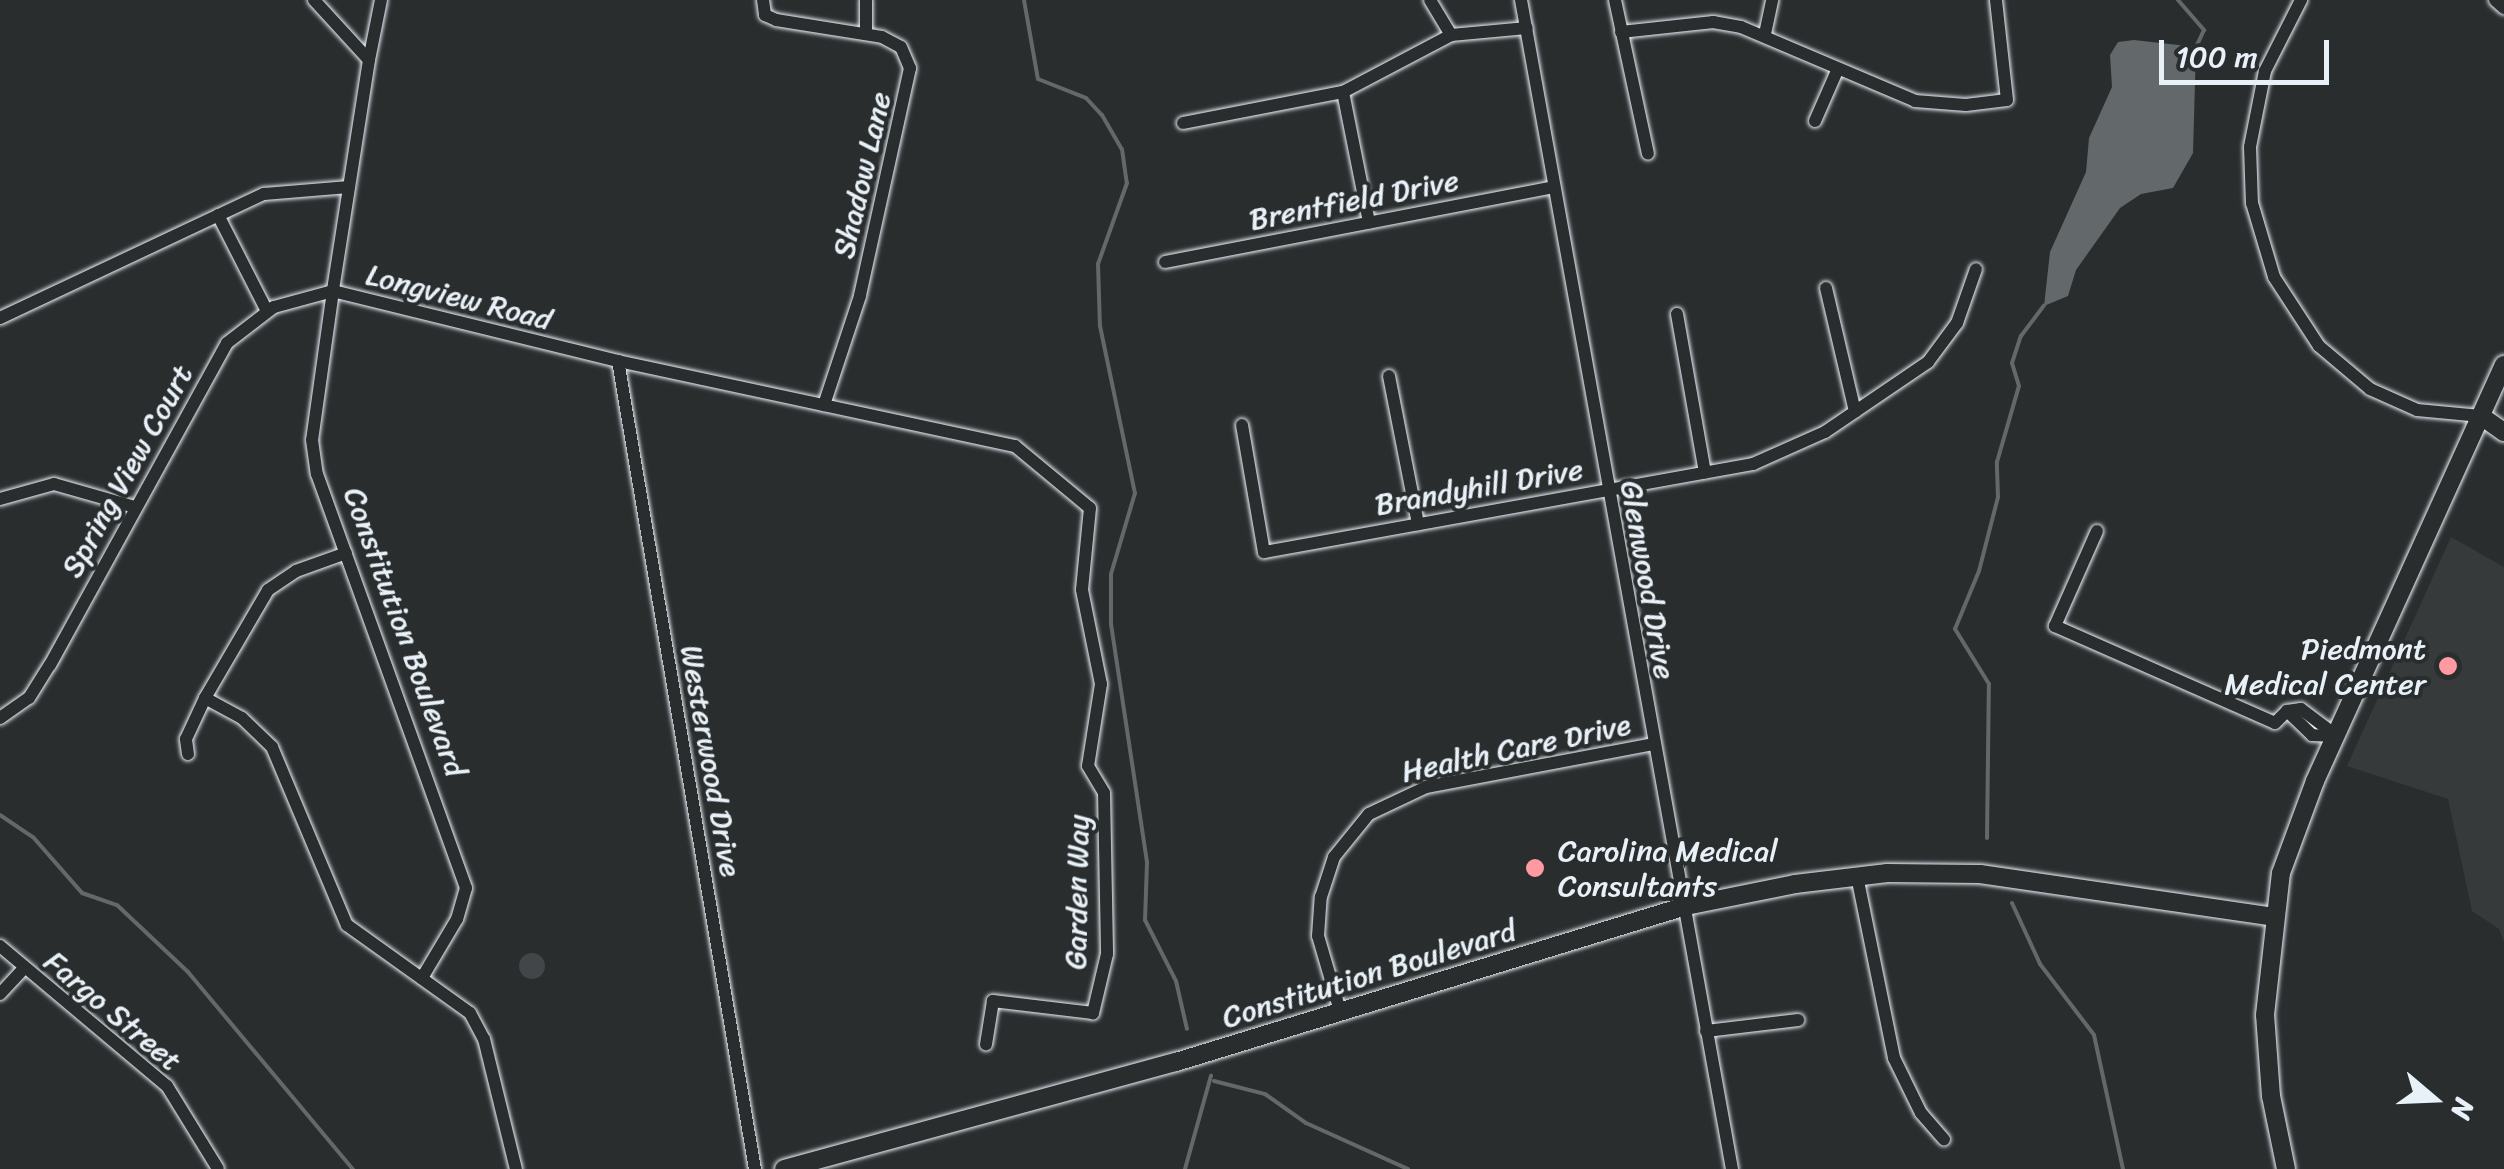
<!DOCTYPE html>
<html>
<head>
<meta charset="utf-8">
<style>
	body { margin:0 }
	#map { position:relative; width:2504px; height:1169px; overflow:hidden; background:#2a2d2e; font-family:Sriracha,sans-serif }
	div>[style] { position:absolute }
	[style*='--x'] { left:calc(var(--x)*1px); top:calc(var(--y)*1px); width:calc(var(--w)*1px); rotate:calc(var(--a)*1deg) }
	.built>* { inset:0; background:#363a3b }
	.green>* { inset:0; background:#424648 }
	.round { border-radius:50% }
	.water>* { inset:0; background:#63686b }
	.stream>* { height:4px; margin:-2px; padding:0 2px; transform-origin:2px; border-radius:2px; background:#63686b }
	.roads { filter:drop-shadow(0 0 2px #e8f1f8) drop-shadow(0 0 2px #e8f1f8) }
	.street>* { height:12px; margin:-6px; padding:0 6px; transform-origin:6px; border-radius:6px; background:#2a2d2e }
	.secondary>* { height:18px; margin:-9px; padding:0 9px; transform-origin:9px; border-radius:9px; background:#2a2d2e }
	.dots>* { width:28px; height:28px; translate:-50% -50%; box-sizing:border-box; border:5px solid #2a2d2e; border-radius:50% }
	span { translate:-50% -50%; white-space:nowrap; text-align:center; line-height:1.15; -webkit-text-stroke:8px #2a2d2e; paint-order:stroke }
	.street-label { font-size:30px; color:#e8f1f8 }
	.poi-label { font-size:30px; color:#e8f1f8 }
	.right { translate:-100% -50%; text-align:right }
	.left { translate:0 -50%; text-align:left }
	.north { position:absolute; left:2384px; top:1049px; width:100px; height:100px; -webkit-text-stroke:8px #2a2d2e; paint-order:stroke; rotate:109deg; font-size:28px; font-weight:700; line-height:40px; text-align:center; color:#e8f1f8 }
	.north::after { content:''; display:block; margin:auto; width:35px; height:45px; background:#e8f1f8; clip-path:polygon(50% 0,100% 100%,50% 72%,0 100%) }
	.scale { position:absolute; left:2159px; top:40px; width:170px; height:45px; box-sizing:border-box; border:5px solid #e8f1f8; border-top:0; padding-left:12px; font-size:30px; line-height:35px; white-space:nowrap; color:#e8f1f8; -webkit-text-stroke:8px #2a2d2e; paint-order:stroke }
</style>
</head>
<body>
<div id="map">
	<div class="built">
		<div style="clip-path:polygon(2451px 537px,2504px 567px,2504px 942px,2499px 929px,2472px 911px,2448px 799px,2347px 766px)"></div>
	</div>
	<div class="green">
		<div class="round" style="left:519px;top:953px;width:26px;height:26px"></div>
	</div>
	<div class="water">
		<div style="clip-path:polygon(2134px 40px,2196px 47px,2193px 153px,2173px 188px,2141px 194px,2120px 208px,2076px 270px,2068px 296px,2044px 306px,2050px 252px,2086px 172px,2089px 138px,2112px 87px,2110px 55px,2118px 42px)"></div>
	</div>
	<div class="stream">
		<div style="--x:1024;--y:0;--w:80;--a:80"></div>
		<div style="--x:1038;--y:79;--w:52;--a:21.6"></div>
		<div style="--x:1086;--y:98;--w:23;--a:47"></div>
		<div style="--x:1102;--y:115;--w:39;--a:60"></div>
		<div style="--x:1122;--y:149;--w:34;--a:82"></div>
		<div style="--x:1127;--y:183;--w:86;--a:109.7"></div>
		<div style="--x:1098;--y:264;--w:62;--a:88.2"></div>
		<div style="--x:1100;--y:326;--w:171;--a:78.2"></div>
		<div style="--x:1135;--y:493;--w:84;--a:106.5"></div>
		<div style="--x:1111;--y:574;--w:50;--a:90"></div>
		<div style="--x:1111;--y:624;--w:242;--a:81.4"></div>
		<div style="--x:1147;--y:863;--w:57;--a:92"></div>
		<div style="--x:1145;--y:920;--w:68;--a:63.1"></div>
		<div style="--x:1176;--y:981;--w:49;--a:77.1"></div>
		<div style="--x:2178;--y:0;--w:40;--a:49"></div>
		<div style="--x:2204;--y:30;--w:19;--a:115"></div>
		<div style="--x:0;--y:815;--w:40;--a:34"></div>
		<div style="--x:33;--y:837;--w:74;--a:48.8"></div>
		<div style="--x:82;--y:893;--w:37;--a:19"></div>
		<div style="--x:117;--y:905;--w:98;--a:43.3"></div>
		<div style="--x:188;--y:972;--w:257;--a:50.1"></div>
		<div style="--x:1987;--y:838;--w:154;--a:-89.3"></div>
		<div style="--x:1989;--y:684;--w:65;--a:-121.7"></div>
		<div style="--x:1955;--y:629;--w:63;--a:-67.5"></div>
		<div style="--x:1979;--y:571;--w:76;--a:-75.6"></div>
		<div style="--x:1998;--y:497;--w:35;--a:-92"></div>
		<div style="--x:1997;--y:462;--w:79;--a:-73.9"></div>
		<div style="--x:2019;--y:386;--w:24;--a:-107"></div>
		<div style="--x:2012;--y:363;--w:28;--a:-72"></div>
		<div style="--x:2021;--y:336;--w:38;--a:-53"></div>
		<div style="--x:2012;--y:903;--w:67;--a:65.3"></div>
		<div style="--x:2040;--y:964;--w:89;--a:52.7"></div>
		<div style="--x:2094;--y:1035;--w:137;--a:77.8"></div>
		<div style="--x:1214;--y:1081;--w:53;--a:14.3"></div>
		<div style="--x:1265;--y:1094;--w:50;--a:35.3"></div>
		<div style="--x:1306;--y:1123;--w:112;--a:24.3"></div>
		<div style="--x:1185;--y:1169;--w:97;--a:-74.4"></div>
	</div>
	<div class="roads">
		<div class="street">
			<div style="--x:314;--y:0;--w:81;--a:47.5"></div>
			<div style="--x:369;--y:60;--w:234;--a:98.9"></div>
			<div style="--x:333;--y:291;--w:293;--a:13.8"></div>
			<div style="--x:618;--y:361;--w:406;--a:12.1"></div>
			<div style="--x:1015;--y:446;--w:97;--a:39.6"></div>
			<div style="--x:1090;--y:508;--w:82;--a:95.6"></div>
			<div style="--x:1082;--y:590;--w:96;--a:78.6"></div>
			<div style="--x:1101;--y:684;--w:83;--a:99"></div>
			<div style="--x:1088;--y:766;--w:31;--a:59"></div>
			<div style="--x:1104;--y:793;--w:161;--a:88.9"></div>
			<div style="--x:1107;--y:954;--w:61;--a:103.3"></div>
			<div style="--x:1093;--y:1013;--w:101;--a:-173.2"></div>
			<div style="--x:993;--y:1001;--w:44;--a:99.2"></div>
			<div style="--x:763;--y:0;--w:15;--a:82"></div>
			<div style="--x:765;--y:15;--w:12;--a:24"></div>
			<div style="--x:776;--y:20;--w:107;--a:9.1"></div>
			<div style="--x:882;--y:37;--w:21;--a:28"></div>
			<div style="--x:901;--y:47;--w:23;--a:67"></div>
			<div style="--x:910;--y:68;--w:233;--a:102.4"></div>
			<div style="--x:860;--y:296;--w:115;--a:108.3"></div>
			<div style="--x:1430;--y:0;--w:41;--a:59"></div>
			<div style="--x:1521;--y:0;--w:1188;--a:79.77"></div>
			<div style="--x:1615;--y:0;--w:157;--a:77.9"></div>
			<div style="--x:2301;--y:0;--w:80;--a:116.9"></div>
			<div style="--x:2265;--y:71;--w:77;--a:101.2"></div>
			<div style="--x:2250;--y:147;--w:56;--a:88"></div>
			<div style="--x:2252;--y:203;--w:77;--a:73.4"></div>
			<div style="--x:2274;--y:277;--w:82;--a:56.9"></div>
			<div style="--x:2319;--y:346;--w:67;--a:40.1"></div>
			<div style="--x:2370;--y:389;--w:51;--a:24.1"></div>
			<div style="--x:2417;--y:410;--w:64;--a:5.4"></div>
			<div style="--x:2495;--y:0;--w:12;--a:42"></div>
			<div style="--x:866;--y:31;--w:31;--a:-90"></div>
			<div style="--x:1621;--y:32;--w:93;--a:-6.2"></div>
			<div style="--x:1713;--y:22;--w:28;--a:10"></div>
			<div style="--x:1741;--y:27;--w:189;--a:23"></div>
			<div style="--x:1915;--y:101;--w:51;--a:4.5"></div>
			<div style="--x:1966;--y:105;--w:41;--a:-7"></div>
			<div style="--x:2007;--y:100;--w:101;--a:-96.3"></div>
			<div style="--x:1765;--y:34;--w:35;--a:-78"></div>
			<div style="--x:369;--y:60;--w:61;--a:-78.7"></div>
			<div style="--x:1343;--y:92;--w:133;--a:78.7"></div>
			<div style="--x:1815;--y:121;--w:55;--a:-66.3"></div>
			<div style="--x:1183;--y:123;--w:163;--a:-11"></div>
			<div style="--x:1343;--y:92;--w:122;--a:-27.8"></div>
			<div style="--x:1451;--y:35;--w:76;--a:-5.3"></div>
			<div style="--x:218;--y:215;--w:108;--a:63"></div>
			<div style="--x:1165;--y:262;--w:395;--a:-10.9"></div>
			<div style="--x:1826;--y:288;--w:127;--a:76.8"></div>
			<div style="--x:1677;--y:314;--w:161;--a:80"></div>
			<div style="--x:0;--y:318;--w:292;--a:-25.2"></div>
			<div style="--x:264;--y:194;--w:85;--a:-4.7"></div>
			<div style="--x:618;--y:361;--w:820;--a:80.38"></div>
			<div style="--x:1389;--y:376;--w:151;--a:78.9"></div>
			<div style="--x:1242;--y:425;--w:129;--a:80.2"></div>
			<div style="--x:1264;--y:552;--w:497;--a:-10.2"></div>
			<div style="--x:1753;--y:464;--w:79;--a:-24"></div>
			<div style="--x:1825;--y:432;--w:125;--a:-34.2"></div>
			<div style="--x:1928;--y:362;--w:49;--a:-53.4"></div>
			<div style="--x:1957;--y:323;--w:57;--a:-70.6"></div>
			<div style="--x:0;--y:499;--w:56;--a:-15.5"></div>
			<div style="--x:54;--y:484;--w:84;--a:15.9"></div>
			<div style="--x:2097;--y:531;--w:104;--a:113.9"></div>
			<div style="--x:2055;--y:626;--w:240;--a:23.8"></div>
			<div style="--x:2275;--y:723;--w:17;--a:-45"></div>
			<div style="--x:2287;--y:711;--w:14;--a:-8"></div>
			<div style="--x:2301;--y:709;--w:45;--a:36.9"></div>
			<div style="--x:2337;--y:736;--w:25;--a:-178"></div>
			<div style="--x:2312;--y:735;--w:35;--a:-136"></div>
			<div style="--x:205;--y:698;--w:42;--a:28.4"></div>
			<div style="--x:242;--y:718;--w:42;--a:44"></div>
			<div style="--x:272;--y:747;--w:193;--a:67.2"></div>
			<div style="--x:347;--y:925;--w:151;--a:35.6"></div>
			<div style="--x:470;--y:1013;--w:30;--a:62"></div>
			<div style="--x:484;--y:1039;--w:134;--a:76.2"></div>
			<div style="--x:0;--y:718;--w:35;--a:-35"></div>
			<div style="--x:29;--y:698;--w:39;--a:-58"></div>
			<div style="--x:50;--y:665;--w:367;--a:-61.2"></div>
			<div style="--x:227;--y:343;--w:59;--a:-37.5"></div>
			<div style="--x:274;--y:307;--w:61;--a:-15.2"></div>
			<div style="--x:333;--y:291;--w:150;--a:98"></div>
			<div style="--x:312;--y:440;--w:34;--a:82"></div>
			<div style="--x:317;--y:474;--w:440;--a:70.2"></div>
			<div style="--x:466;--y:888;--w:32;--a:106"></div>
			<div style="--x:457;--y:919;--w:69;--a:120.7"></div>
			<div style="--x:188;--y:754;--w:15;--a:-98"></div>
			<div style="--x:186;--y:739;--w:45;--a:-65.1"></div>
			<div style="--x:205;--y:698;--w:125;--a:-59.7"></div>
			<div style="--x:268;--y:590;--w:34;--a:-34"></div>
			<div style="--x:296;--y:571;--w:53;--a:-19.8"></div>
			<div style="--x:1857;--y:876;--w:186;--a:78.5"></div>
			<div style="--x:1894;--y:1058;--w:61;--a:63.9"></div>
			<div style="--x:1921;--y:1113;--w:35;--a:49"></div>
			<div style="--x:0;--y:946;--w:218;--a:40"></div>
			<div style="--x:167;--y:1086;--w:97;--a:58.4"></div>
			<div style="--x:0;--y:994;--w:35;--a:-47"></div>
			<div style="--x:1340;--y:1011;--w:78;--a:-106.3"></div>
			<div style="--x:1318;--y:936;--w:39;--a:-86"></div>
			<div style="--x:1321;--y:897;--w:42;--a:-72"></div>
			<div style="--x:1334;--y:857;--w:55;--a:-50.9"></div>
			<div style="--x:1369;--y:814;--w:63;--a:-25.3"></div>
			<div style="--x:1426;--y:787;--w:231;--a:-10.7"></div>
			<div style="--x:1706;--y:1031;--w:93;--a:-6.8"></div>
		</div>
		<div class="secondary">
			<div style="--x:2481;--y:416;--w:28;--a:35"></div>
			<div style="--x:784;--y:1169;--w:406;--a:-15.3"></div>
			<div style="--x:1176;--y:1062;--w:533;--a:-17.01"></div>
			<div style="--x:1686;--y:906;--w:111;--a:-11.4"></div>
			<div style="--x:1795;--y:884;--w:93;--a:-6.8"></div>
			<div style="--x:1887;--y:873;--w:93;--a:0.6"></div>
			<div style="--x:1980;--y:874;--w:297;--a:8.3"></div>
			<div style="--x:2286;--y:1169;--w:75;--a:-101.6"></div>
			<div style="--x:2271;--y:1096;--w:81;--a:-94.2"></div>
			<div style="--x:2265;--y:1015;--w:143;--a:-83.6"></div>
			<div style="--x:2281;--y:873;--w:98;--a:-69.7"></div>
			<div style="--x:2315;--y:781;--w:457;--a:-65.6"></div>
		</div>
	</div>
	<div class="dots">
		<div style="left:2448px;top:666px;background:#ff9aa2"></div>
		<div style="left:1535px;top:868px;background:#ff9aa2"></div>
	</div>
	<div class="street-label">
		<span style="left:862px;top:175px;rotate:-77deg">Shadow Lane</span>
		<span style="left:1354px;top:200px;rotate:-11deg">Brentfield Drive</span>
		<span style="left:459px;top:297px;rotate:14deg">Longview Road</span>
		<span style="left:127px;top:471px;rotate:-61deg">Spring View Court</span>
		<span style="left:1479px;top:487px;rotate:-10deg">Brandyhill Drive</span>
		<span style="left:1648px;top:580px;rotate:80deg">Glenwood Drive</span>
		<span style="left:405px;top:632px;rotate:70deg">Constitution Boulevard</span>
		<span style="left:1516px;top:748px;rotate:-12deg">Health Care Drive</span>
		<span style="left:711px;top:761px;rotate:80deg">Westerwood Drive</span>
		<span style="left:1077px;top:892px;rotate:-89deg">Garden Way</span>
		<span style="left:1369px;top:974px;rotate:-17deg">Constitution Boulevard</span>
		<span style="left:113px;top:1011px;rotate:40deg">Fargo Street</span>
	</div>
	<div class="poi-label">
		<span class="right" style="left:2426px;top:666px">Piedmont<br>Medical Center</span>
		<span class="left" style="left:1558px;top:868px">Carolina Medical<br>Consultants</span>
	</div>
	<div class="north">N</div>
	<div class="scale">100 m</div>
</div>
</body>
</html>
